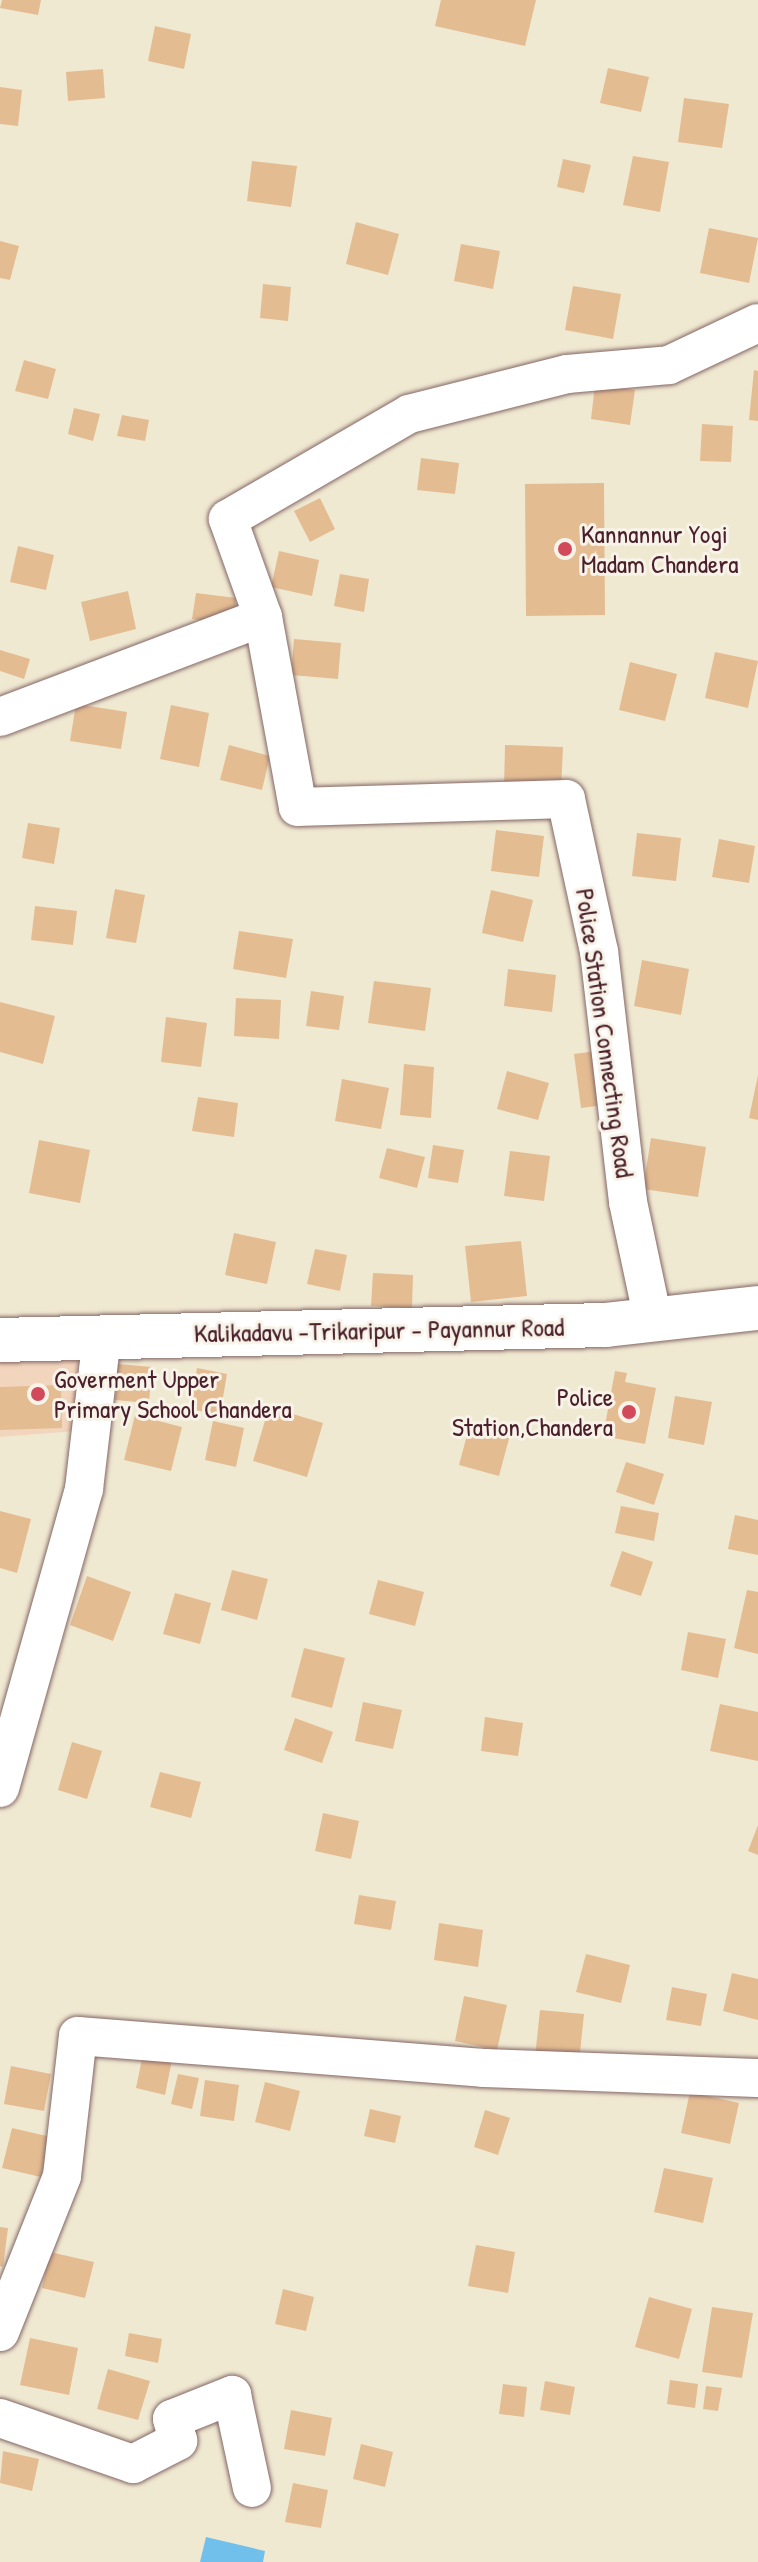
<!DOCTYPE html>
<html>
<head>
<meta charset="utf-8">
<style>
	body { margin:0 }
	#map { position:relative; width:758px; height:2562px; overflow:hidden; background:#f0e9d2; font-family:"Patrick Hand",sans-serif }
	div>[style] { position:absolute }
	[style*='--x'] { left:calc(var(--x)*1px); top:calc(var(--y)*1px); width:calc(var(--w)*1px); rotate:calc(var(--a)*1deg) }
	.built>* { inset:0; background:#f2d5bd }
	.water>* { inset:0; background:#70c0eb }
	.building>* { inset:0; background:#e4bc92 }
	.roads { filter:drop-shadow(0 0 2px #846665) drop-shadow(0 0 2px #846665) }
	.minor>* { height:38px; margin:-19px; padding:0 19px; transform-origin:19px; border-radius:19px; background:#fff }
	.major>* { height:44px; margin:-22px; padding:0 22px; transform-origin:22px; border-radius:22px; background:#fff }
	.dots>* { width:22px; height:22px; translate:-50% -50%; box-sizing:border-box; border:4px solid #f7f3e8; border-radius:50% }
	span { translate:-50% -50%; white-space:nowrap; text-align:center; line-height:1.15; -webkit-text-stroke:6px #f7f3e8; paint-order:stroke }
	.poi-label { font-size:26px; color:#4a1f2b }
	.left { translate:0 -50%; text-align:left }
	.right { translate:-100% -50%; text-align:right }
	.street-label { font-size:26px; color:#4a1f2b }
</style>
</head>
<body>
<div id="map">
	<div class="built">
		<div style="clip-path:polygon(77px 1353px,76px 1431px,0 1437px,0 1357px)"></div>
	</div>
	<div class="water">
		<div style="clip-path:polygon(206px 2537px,265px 2551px,263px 2562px,200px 2562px)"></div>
	</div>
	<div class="building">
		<div style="clip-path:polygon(2px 0,41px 0,38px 15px,0 8px)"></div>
		<div style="clip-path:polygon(441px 0,536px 0,525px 46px,435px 26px)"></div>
		<div style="clip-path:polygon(155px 26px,191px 34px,184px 69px,148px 61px)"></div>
		<div style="clip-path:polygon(608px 68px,649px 77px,641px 112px,600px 103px)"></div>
		<div style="clip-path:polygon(103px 69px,105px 98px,68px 101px,66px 72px)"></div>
		<div style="clip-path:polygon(0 87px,22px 90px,18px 126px,0 124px)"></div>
		<div style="clip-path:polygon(684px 98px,729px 104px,722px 148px,678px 142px)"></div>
		<div style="clip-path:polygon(633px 156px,669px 162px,660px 212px,623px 205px)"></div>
		<div style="clip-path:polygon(563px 159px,591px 165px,584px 193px,557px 187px)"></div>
		<div style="clip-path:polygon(252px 161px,297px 166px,291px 207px,247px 201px)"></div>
		<div style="clip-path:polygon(356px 222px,399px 234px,388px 275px,346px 264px)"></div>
		<div style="clip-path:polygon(709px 228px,758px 238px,749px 283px,700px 273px)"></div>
		<div style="clip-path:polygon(0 241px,19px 246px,10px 280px,0 278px)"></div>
		<div style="clip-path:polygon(461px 244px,500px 251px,493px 289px,454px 281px)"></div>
		<div style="clip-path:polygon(263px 284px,291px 287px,288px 321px,260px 318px)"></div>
		<div style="clip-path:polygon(573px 286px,621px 294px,613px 339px,565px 330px)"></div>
		<div style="clip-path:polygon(24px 360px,56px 369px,48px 399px,15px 391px)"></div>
		<div style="clip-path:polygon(754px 370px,758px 371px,758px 421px,749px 420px)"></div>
		<div style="clip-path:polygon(595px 385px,635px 390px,630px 425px,591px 419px)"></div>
		<div style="clip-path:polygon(74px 408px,100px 414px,93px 441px,68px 434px)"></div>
		<div style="clip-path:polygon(122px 415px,149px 420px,145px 441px,117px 436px)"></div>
		<div style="clip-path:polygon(702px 424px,733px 426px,731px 462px,700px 461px)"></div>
		<div style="clip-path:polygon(421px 458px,459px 463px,455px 494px,417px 490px)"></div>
		<div style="clip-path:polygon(604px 483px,605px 615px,526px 616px,525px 484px)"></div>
		<div style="clip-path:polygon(320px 498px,335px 529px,310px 542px,294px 511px)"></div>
		<div style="clip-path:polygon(18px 546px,54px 555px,46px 590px,10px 582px)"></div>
		<div style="clip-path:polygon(279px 551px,319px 560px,312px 596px,271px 587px)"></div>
		<div style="clip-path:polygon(340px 574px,369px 579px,364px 612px,334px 606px)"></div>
		<div style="clip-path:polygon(128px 591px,136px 629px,90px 641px,81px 602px)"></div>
		<div style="clip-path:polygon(196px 593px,236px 598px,233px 625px,192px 619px)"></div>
		<div style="clip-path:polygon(294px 639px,341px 643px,338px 679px,291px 675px)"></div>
		<div style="clip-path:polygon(0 650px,30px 659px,24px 679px,0 671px)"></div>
		<div style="clip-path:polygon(715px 652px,758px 661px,748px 708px,705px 698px)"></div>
		<div style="clip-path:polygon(630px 662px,677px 674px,665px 721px,619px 710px)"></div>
		<div style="clip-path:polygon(76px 704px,127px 712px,121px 749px,70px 741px)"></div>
		<div style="clip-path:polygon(171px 705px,209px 713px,199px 767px,160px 759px)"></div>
		<div style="clip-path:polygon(229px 745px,270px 756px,262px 790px,220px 780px)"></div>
		<div style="clip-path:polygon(505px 745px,563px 747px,561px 790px,504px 787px)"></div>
		<div style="clip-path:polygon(28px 823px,60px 828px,54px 864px,22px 858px)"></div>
		<div style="clip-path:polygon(496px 830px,544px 836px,539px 877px,491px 871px)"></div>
		<div style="clip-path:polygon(637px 833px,681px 838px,676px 881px,632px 876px)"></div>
		<div style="clip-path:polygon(719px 839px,755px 846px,749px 883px,712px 877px)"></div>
		<div style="clip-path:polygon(115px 889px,145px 895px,136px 943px,106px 938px)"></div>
		<div style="clip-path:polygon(491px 890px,533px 900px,523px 942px,482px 933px)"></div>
		<div style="clip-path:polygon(35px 906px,77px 911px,73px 945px,31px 940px)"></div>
		<div style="clip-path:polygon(239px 931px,293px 939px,286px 978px,233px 969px)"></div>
		<div style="clip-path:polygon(642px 960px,689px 969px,681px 1015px,634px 1006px)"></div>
		<div style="clip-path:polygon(508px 969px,556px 975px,552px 1012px,504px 1006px)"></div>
		<div style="clip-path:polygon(374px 981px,431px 988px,425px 1031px,368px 1023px)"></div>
		<div style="clip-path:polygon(311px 991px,344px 996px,339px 1030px,306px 1026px)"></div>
		<div style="clip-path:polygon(236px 998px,281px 1000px,279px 1039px,234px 1036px)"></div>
		<div style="clip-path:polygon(0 1002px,55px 1016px,43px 1064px,0 1052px)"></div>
		<div style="clip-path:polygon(166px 1017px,207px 1023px,201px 1067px,161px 1062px)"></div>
		<div style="clip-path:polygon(604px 1050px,612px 1104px,581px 1108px,574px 1054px)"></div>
		<div style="clip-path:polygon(404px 1064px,434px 1067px,431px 1118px,400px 1115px)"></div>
		<div style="clip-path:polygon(507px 1071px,549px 1083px,538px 1120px,497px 1109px)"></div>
		<div style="clip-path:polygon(758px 1075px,758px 1120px,749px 1118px)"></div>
		<div style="clip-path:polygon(342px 1079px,389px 1088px,381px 1129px,335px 1121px)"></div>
		<div style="clip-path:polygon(198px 1097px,238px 1103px,234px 1137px,192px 1131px)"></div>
		<div style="clip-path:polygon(651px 1138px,706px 1147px,698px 1197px,643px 1189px)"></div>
		<div style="clip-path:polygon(39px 1140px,90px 1150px,80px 1203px,29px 1193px)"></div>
		<div style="clip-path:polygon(433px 1145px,464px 1150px,458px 1183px,428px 1178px)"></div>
		<div style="clip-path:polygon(387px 1148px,425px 1157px,417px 1188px,379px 1178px)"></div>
		<div style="clip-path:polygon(510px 1151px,550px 1156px,544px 1201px,504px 1196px)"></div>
		<div style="clip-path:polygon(234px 1233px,276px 1242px,267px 1284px,225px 1275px)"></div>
		<div style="clip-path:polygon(521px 1241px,527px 1296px,471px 1302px,465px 1246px)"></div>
		<div style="clip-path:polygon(315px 1249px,347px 1255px,340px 1291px,307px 1284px)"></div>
		<div style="clip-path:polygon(373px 1273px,413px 1275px,412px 1308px,371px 1306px)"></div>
		<div style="clip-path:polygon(118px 1364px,152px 1367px,149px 1403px,115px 1400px)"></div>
		<div style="clip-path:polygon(197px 1368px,227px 1374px,220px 1415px,190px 1409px)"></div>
		<div style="clip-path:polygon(615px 1371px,627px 1373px,625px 1382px,656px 1388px,645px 1444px,603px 1436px)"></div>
		<div style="clip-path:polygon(61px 1385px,62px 1428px,0 1430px,0 1387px)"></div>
		<div style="clip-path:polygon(675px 1396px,712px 1402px,704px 1445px,668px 1438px)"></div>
		<div style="clip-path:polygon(269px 1407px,323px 1423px,307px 1477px,253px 1461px)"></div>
		<div style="clip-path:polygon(135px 1415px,182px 1427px,171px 1471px,124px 1460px)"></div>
		<div style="clip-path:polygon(213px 1421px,244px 1428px,236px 1467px,205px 1460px)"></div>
		<div style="clip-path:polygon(470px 1424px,510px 1435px,499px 1476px,459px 1465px)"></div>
		<div style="clip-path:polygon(626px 1462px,664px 1474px,654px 1505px,616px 1492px)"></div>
		<div style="clip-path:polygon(621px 1506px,659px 1513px,654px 1541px,615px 1533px)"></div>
		<div style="clip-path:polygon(0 1511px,31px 1519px,17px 1573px,0 1568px)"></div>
		<div style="clip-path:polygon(735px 1515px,758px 1520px,758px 1555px,728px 1549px)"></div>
		<div style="clip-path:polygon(622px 1551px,653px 1562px,641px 1596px,610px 1586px)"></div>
		<div style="clip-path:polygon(232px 1570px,268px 1579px,257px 1620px,221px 1610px)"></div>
		<div style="clip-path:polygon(87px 1576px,131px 1592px,113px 1641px,70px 1625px)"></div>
		<div style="clip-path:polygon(378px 1580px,424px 1592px,415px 1626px,369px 1614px)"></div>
		<div style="clip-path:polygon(747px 1590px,758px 1592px,758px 1654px,734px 1648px)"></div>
		<div style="clip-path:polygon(175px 1593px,211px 1603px,200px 1644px,163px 1634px)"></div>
		<div style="clip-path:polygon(688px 1632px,726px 1639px,718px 1678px,681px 1670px)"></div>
		<div style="clip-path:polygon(304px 1648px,345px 1658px,332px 1708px,291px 1697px)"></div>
		<div style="clip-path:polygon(363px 1702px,402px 1710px,393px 1749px,355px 1741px)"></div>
		<div style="clip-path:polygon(720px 1704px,758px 1712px,758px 1761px,710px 1751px)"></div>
		<div style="clip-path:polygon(485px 1717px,523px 1723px,518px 1756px,481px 1751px)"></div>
		<div style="clip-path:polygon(295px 1718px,333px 1732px,322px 1763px,284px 1750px)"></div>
		<div style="clip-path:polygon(72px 1742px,102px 1751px,87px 1799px,58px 1790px)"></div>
		<div style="clip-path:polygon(160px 1772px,201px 1782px,191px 1818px,150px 1807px)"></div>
		<div style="clip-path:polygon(323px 1813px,359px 1821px,351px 1859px,315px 1851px)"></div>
		<div style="clip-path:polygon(758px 1825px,758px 1855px,748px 1851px)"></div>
		<div style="clip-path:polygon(359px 1895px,396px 1901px,391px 1930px,354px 1924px)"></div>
		<div style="clip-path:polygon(439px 1923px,483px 1930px,478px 1967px,434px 1960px)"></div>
		<div style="clip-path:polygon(586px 1954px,630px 1965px,621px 2003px,576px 1992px)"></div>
		<div style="clip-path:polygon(732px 1973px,758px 1979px,758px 2020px,723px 2011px)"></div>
		<div style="clip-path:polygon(672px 1987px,707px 1994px,701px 2026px,666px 2020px)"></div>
		<div style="clip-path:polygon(464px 1996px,507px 2005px,497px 2050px,455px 2041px)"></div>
		<div style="clip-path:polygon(540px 2010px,584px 2014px,579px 2062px,535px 2057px)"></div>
		<div style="clip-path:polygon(143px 2054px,172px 2060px,165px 2095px,136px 2088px)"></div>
		<div style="clip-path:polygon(11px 2066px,51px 2074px,44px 2111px,4px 2104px)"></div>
		<div style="clip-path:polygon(178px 2074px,199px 2078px,192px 2109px,171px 2104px)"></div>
		<div style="clip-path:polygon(205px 2080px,239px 2085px,234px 2121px,200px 2116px)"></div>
		<div style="clip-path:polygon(265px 2082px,300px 2091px,290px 2131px,255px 2122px)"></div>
		<div style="clip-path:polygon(690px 2092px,739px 2103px,730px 2144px,681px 2133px)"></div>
		<div style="clip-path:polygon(370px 2109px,401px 2116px,395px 2143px,364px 2136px)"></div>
		<div style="clip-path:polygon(485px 2110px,510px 2118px,498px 2155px,474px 2147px)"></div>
		<div style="clip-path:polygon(12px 2128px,51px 2137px,41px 2177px,2px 2168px)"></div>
		<div style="clip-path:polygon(664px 2168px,713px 2178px,703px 2223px,654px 2212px)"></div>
		<div style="clip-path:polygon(0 2227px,8px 2228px,3px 2267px,0 2266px)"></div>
		<div style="clip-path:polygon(476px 2245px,515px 2252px,508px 2293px,468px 2286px)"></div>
		<div style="clip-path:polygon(50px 2252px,94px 2262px,85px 2298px,42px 2288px)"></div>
		<div style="clip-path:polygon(283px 2289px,314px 2297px,306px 2331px,275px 2324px)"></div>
		<div style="clip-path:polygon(649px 2297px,692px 2309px,679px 2359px,635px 2347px)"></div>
		<div style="clip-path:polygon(712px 2307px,753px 2313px,742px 2378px,702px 2372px)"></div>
		<div style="clip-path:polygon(129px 2333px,162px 2339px,158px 2363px,125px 2356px)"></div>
		<div style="clip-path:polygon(30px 2338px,78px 2348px,69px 2395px,20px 2385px)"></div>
		<div style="clip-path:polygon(108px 2369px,150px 2381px,138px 2420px,97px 2409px)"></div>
		<div style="clip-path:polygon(670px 2380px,698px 2384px,695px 2408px,667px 2404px)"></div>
		<div style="clip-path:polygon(545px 2381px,575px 2387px,570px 2415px,540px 2410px)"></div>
		<div style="clip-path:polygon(503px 2384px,527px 2387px,524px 2417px,499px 2414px)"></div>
		<div style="clip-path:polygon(706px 2386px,722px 2388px,718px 2411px,703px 2409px)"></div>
		<div style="clip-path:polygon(291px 2410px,332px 2418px,325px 2456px,284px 2449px)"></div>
		<div style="clip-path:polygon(361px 2444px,393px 2452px,385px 2487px,353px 2479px)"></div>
		<div style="clip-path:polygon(3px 2451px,39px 2459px,32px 2491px,0 2483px)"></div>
		<div style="clip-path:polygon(293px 2483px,328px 2490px,321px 2528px,285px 2522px)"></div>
	</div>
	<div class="roads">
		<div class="minor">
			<div style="--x:263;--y:617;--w:193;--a:79.6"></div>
			<div style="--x:298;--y:807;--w:268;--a:-1.7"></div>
			<div style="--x:566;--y:799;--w:156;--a:77.8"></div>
			<div style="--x:599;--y:951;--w:253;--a:83.4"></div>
			<div style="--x:628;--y:1202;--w:121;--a:78"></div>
			<div style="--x:0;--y:717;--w:281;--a:-20.8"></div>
			<div style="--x:263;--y:617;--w:104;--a:-109.7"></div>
			<div style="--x:228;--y:519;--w:209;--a:-30.1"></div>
			<div style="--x:409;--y:414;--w:163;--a:-14.2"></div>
			<div style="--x:567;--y:374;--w:102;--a:-5"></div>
			<div style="--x:669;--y:365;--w:98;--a:-25.3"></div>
			<div style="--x:0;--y:1788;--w:311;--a:-74.3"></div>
			<div style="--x:84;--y:1489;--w:155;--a:-83.3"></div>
			<div style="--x:0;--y:2332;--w:168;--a:-68.3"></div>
			<div style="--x:62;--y:2176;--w:141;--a:-83.5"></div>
			<div style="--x:78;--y:2036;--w:406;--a:4.5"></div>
			<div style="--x:483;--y:2068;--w:275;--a:2.1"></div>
			<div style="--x:0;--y:2418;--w:141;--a:19.1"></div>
			<div style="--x:133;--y:2464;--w:51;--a:-27.1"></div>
			<div style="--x:178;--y:2441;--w:23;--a:-105"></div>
			<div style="--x:172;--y:2419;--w:65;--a:-21.8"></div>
			<div style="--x:232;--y:2395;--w:95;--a:77.9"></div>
		</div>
		<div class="major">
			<div style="--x:0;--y:1340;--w:606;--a:-1.42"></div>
			<div style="--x:606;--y:1325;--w:153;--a:-6.4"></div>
		</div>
	</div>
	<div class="dots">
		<div style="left:565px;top:549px;background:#d1495b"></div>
		<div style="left:38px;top:1394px;background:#d1495b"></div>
		<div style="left:629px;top:1412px;background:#d1495b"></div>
	</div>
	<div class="poi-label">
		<span class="left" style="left:581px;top:549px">Kannannur Yogi<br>Madam Chandera</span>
		<span class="left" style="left:54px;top:1394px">Goverment Upper<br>Primary School Chandera</span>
		<span class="right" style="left:613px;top:1412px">Police<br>Station,Chandera</span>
	</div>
	<div class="street-label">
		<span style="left:605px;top:1033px;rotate:82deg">Police Station Connecting Road</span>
		<span style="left:379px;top:1330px;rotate:-1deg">Kalikadavu -Trikaripur - Payannur Road</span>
	</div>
</div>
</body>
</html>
